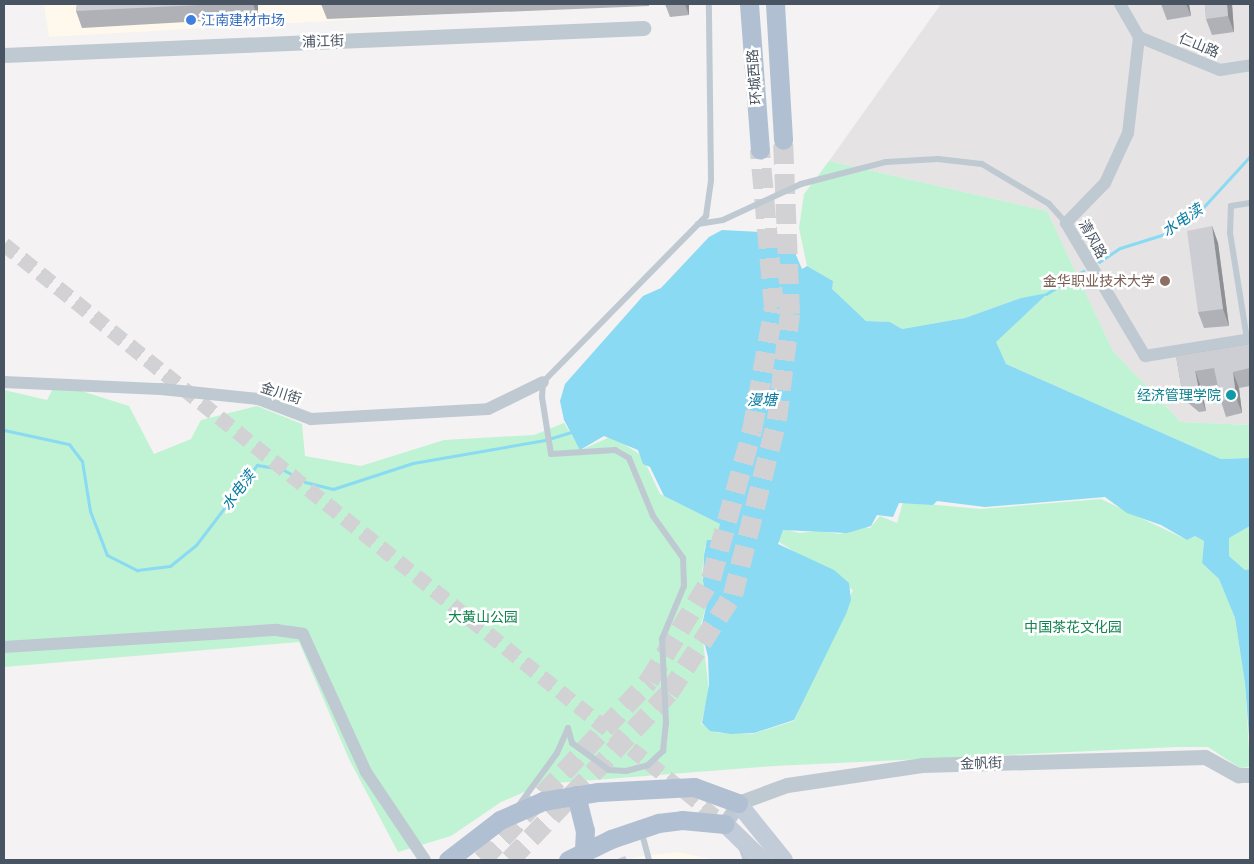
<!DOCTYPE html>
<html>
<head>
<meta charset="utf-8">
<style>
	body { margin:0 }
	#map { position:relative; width:1254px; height:864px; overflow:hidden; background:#f4f2f2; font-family:"Exo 2","Noto Sans SC",sans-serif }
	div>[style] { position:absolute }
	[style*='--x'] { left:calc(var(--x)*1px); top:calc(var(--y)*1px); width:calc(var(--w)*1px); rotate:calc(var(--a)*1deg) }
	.commercial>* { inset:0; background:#fef9ec }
	.education>* { inset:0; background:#e5e3e4 }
	.green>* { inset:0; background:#bff3d4 }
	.water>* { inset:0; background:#89daf2 }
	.stream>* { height:3px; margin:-1.5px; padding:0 1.5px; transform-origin:1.5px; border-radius:1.5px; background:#89daf2 }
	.tertiary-tunnel>* { height:15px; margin-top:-7.5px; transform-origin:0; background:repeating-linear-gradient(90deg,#d2d2d5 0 15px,transparent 0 23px) }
	.trunk-tunnel>* { height:20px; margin-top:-10px; transform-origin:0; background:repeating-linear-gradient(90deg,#d2d2d5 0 20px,transparent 0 30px) }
	.service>* { height:6px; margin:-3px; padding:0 3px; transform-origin:3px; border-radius:3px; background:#bfc9d2 }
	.minor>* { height:12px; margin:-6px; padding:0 6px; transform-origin:6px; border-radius:6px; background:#bfc9d2 }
	.tertiary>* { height:15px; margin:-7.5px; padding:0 7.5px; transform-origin:7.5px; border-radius:7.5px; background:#bfc9d2 }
	.secondary>* { height:18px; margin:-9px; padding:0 9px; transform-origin:9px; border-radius:9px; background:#c2ccd9 }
	.primary>* { height:19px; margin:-9.5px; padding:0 9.5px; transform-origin:9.5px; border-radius:9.5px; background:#b0c0d2 }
	.wall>* { inset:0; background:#afb1b6 }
	.shaded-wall>* { inset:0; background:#8f9094 }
	.building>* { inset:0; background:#ccced4 }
	.dots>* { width:14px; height:14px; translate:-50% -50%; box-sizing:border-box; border:2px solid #fff; border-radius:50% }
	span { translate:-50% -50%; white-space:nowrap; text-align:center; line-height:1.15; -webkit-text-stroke:5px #fff; paint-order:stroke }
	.shop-label { font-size:14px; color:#366cbe }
	.left { translate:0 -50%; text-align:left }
	.street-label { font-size:14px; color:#485461 }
	.education-label { font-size:14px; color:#785e54 }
	.right { translate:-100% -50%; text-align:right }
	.culture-label { font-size:14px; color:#0d838f }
	.park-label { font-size:14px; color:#11834e }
	.water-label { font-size:15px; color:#057ba0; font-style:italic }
	.frame { position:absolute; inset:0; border:5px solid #485461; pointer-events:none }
</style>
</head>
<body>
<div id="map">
	<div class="commercial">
		<div style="clip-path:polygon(44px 4px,622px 4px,49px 37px)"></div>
		<div style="clip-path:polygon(678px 852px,716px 860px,629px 860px,635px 857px)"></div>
	</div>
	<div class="education">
		<div style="clip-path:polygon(941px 4px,1250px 4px,1250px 425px,1181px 422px,1113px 351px,1047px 211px,829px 161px)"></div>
	</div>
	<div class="green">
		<div style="clip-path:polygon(829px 161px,1047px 211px,1113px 351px,1181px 422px,1250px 425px,1250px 458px,1221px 459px,1006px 364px,995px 342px,1047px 294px,1021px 298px,965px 318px,902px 329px,890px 322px,866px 321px,831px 289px,833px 281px,807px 266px,799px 228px,804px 194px)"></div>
		<div style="clip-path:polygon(56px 383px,129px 406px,154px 454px,191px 439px,201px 420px,257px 406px,302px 424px,305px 456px,361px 466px,444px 440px,534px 435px,564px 423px,581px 450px,612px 436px,642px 456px,660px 494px,720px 524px,717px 541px,705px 546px,702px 573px,706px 607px,701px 624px,709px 691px,701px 724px,718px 733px,752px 734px,794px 721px,853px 590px,776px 540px,780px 528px,799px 533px,817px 531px,840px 534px,856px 526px,870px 528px,880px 516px,897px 523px,903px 502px,981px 509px,1101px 499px,1187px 540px,1195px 536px,1204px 541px,1202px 563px,1219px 579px,1235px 618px,1245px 683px,1250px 767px,1240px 768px,1208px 747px,1176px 747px,774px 766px,543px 784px,501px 802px,451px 836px,398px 852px,349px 759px,299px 642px,4px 667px,4px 390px,47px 400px)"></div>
		<div style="clip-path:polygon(1250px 526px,1250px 569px,1245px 570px,1229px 556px,1229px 538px)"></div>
	</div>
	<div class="water">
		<div style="clip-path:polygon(722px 230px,761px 232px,793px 248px,802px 269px,807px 266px,833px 281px,832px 289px,866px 321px,890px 322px,902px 329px,965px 318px,1021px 298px,1048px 293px,996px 342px,1006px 364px,1221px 459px,1250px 458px,1250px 526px,1229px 538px,1229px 556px,1245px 570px,1250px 569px,1250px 750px,1245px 683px,1235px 618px,1219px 579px,1202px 563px,1204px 541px,1195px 536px,1187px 540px,1161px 525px,1127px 513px,1105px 497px,985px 507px,937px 501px,933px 505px,899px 503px,893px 517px,877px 515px,871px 526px,847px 533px,783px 530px,778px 544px,834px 570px,849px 583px,851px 600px,846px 614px,794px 720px,754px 733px,731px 734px,710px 731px,702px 723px,709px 685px,708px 657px,701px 629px,707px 603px,703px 581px,704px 555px,707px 540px,716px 540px,720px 524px,664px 496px,650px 467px,643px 464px,638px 450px,604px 436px,580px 450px,564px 420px,560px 401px,565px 384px,643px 296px,661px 288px,709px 237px)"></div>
	</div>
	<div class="stream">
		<div style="--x:1099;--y:262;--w:25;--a:-34"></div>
		<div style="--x:1120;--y:248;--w:47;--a:-17.3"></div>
		<div style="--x:1165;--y:234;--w:39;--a:-32"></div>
		<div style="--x:1198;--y:213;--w:77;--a:-47.6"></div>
		<div style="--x:1046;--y:294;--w:44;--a:-31.9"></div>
		<div style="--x:4;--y:430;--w:66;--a:12.2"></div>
		<div style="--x:69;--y:444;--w:21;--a:53"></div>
		<div style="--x:82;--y:461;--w:51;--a:80.9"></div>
		<div style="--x:90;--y:511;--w:47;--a:68.9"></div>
		<div style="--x:107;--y:555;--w:34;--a:27"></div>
		<div style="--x:137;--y:570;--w:33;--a:-7"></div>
		<div style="--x:170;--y:566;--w:33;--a:-39"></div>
		<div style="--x:196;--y:545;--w:101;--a:-52.7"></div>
		<div style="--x:257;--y:465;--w:25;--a:9"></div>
		<div style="--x:282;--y:469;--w:26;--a:29"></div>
		<div style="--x:305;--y:482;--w:29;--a:14"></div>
		<div style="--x:333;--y:489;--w:84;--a:-18"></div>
		<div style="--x:413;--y:463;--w:134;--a:-9.9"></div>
		<div style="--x:545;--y:440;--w:30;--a:-17"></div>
	</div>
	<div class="tertiary-tunnel">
		<div style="--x:4;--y:244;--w:925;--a:38.81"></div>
	</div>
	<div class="trunk-tunnel">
		<div style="--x:482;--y:860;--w:245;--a:-47"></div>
		<div style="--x:649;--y:681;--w:119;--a:-58.7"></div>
		<div style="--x:711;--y:579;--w:154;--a:-74.5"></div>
		<div style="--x:752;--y:431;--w:125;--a:-79.9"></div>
		<div style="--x:774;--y:308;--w:159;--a:-95.1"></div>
		<div style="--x:510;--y:860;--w:231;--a:-46.4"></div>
		<div style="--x:669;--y:693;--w:117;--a:-56.9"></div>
		<div style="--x:733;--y:595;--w:180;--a:-75.9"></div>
		<div style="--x:777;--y:420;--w:107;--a:-83"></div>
		<div style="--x:790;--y:314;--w:174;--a:-92.3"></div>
	</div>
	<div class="service">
		<div style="--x:698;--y:224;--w:25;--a:-9"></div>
		<div style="--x:723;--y:220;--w:86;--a:-24.8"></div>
		<div style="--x:801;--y:184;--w:88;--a:-14.5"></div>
		<div style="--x:886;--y:162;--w:52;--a:-3.3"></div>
		<div style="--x:938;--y:159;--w:44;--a:6.5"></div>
		<div style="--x:982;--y:164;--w:78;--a:30.8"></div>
		<div style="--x:1049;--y:204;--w:25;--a:48"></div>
		<div style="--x:1247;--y:339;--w:107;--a:-99.1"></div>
		<div style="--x:1230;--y:233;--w:27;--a:-88"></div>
		<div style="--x:1231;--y:206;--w:19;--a:-9"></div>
		<div style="--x:519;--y:805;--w:64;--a:-53.8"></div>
		<div style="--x:557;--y:753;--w:27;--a:-66"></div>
		<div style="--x:568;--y:728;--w:16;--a:75"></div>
		<div style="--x:572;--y:743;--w:46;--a:36.1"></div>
		<div style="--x:609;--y:770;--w:17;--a:3"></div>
		<div style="--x:626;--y:771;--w:23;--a:-15"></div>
		<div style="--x:648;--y:765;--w:21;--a:-43"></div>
		<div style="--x:663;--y:751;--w:28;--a:-84"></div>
		<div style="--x:666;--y:723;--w:84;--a:-92.7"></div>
		<div style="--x:662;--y:639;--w:57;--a:-67.5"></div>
		<div style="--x:684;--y:586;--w:28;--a:-92"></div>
		<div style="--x:683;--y:558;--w:52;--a:-125.5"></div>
		<div style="--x:653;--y:516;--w:63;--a:-112.5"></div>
		<div style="--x:629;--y:458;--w:16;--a:-150"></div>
		<div style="--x:615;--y:450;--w:64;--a:176.4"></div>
		<div style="--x:551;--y:454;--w:58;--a:-99"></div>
		<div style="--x:542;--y:397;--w:15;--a:-86"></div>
		<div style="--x:543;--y:382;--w:233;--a:-45.5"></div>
		<div style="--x:706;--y:216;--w:36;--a:-82"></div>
		<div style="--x:711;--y:180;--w:176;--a:-90.7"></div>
		<div style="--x:641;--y:830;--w:31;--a:75"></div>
		<div style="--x:741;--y:847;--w:14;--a:69"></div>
	</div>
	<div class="minor">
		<div style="--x:1120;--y:4;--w:38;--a:60"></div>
		<div style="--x:1139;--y:37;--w:97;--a:96.5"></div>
		<div style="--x:1128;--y:133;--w:55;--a:114.7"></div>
		<div style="--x:1105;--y:183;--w:56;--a:134.3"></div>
		<div style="--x:1066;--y:223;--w:155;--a:59.3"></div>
		<div style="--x:1145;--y:356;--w:106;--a:-9.2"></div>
		<div style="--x:1139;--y:37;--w:87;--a:22.2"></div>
		<div style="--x:1220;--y:70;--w:30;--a:-9"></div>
		<div style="--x:4;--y:382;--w:157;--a:2.6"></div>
		<div style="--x:161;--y:389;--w:98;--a:5.9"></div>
		<div style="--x:258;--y:399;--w:57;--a:20.7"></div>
		<div style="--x:311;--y:419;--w:177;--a:-3.2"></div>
		<div style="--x:488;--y:409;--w:61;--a:-26.1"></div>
		<div style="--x:4;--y:647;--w:273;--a:-3.6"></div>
		<div style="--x:276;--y:630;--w:27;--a:8"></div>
		<div style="--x:303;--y:634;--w:152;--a:65.5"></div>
		<div style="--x:366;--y:772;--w:106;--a:56.2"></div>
	</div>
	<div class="tertiary">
		<div style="--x:4;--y:55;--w:640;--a:-2.42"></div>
		<div style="--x:725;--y:824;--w:25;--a:-58"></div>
		<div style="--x:738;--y:803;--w:52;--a:-20.2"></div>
		<div style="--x:787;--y:785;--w:136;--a:-8.4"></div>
		<div style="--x:922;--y:765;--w:283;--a:-1.6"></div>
		<div style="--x:1205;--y:757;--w:38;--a:29"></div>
		<div style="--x:1238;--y:775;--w:12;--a:0"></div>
	</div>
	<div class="secondary">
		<div style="--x:738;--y:803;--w:73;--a:51.1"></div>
		<div style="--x:725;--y:824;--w:52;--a:44.2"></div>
	</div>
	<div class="primary">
		<div style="--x:749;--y:4;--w:146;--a:85.7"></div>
		<div style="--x:775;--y:4;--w:136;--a:86.6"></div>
		<div style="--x:576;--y:795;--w:36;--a:76"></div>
		<div style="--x:585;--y:830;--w:22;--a:93"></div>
		<div style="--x:448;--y:860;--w:66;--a:-37.6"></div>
		<div style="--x:500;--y:820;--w:47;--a:-23.8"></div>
		<div style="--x:543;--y:801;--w:56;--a:-9.3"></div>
		<div style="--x:598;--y:792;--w:96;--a:-3"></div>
		<div style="--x:694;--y:787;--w:47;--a:20"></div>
		<div style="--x:568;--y:860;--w:48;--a:-26"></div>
		<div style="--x:611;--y:839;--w:50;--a:-18.8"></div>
		<div style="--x:658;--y:823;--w:24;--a:-7"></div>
		<div style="--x:682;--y:820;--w:43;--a:5.3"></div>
	</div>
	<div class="wall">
		<div style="clip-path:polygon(77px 4px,258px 4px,258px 18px,82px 28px,76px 11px)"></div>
		<div style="clip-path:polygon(321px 4px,649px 4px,649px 6px,327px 19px)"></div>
		<div style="clip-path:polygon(665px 4px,689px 4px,689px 15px,670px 17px)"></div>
		<div style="clip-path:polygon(1161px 4px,1189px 4px,1191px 16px,1167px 20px)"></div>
		<div style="clip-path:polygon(1205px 4px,1232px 4px,1234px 32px,1212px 35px,1206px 19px)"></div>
		<div style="clip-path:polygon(1212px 226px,1218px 243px,1229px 326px,1204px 328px,1198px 312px)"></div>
		<div style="clip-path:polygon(1250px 344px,1250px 386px,1239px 388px,1242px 413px,1226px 417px,1221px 401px,1217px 385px,1201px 387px,1206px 411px,1199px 412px,1187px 402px,1181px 385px,1176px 356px)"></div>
	</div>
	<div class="shaded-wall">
		<div style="clip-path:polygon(253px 4px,258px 4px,258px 18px)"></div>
		<div style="clip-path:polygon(685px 4px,689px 4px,689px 15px)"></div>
		<div style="clip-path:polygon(1186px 4px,1189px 4px,1191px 16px)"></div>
		<div style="clip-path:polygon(1227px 4px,1232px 4px,1234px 32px,1228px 16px)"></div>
		<div style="clip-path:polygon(1212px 226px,1218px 243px,1229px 326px,1223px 309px)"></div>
		<div style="clip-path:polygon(1195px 371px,1201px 387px,1206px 411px,1200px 395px)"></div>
		<div style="clip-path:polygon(1233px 372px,1239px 388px,1242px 413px,1236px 397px)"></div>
	</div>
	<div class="building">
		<div style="clip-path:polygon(77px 4px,220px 4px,76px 11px)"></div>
		<div style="clip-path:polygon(1205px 4px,1227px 4px,1228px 16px,1206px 19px)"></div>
		<div style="clip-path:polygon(1212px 226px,1223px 309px,1198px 312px,1187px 231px)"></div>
		<div style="clip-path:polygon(1250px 344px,1250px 368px,1233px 372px,1236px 397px,1221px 401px,1214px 368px,1195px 371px,1200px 395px,1193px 396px,1181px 385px,1176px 356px)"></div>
		<div style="clip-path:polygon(625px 856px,627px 860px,615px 860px)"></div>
	</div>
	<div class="dots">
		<div style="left:191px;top:20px;background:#3f7fe0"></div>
		<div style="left:1165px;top:281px;background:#8d6e63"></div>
		<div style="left:1231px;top:395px;background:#0f9aa8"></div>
	</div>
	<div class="shop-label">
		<span class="left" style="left:201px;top:20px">江南建材市场</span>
	</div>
	<div class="street-label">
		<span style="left:323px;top:41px;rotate:-2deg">浦江街</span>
		<span style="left:1199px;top:45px;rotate:22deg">仁山路</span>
		<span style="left:754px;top:77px;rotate:-94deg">环城西路</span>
		<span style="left:1093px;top:239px;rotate:61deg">清风路</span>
		<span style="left:281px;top:393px;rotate:18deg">金川街</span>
		<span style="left:981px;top:763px;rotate:-2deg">金帆街</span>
	</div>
	<div class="education-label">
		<span class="right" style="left:1155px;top:281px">金华职业技术大学</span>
	</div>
	<div class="culture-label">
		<span class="right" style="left:1221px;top:395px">经济管理学院</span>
	</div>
	<div class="park-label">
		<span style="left:483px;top:617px">大黄山公园</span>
		<span style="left:1073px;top:627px">中国茶花文化园</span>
	</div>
	<div class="water-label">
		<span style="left:1182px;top:220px;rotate:-34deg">水电渎</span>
		<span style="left:762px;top:400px">漫塘</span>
		<span style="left:238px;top:490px;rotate:-53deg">水电渎</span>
	</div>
	<div class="frame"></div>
</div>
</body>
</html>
